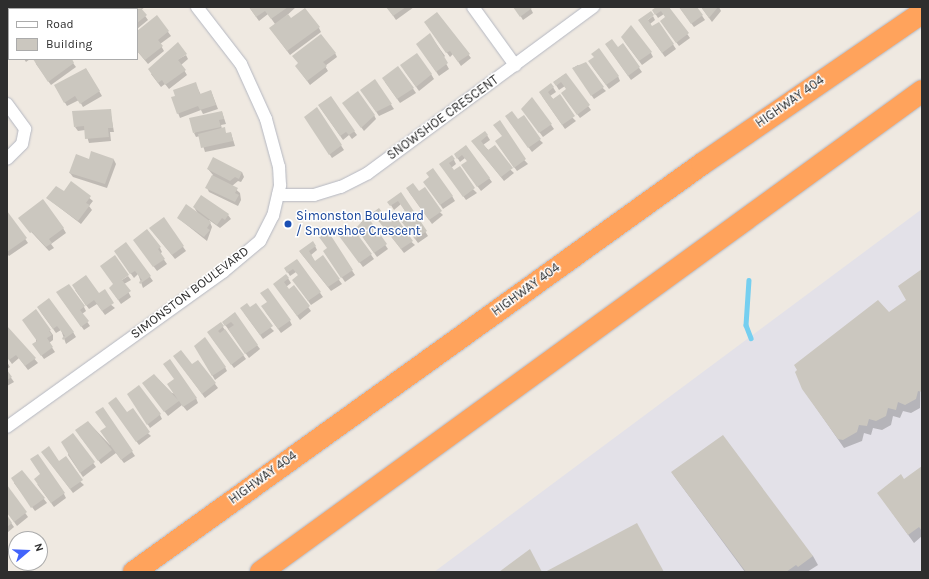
<!DOCTYPE html>
<html>
<head>
<meta charset="utf-8">
<style>
	body { margin:0 }
	#map { position:relative; width:929px; height:579px; overflow:hidden; background:#efe9e1; font-family:Karla,sans-serif }
	div>[style] { position:absolute }
	[style*='--x'] { left:calc(var(--x)*1px); top:calc(var(--y)*1px); width:calc(var(--w)*1px); rotate:calc(var(--a)*1deg) }
	.industrial>* { inset:0; background:#e3e1e8 }
	.shadow>* { inset:0; background:#0003 }
	.stream>* { height:4.5px; margin:-2.25px; padding:0 2.25px; transform-origin:2.25px; border-radius:2.25px; background:#75cff0 }
	.building>* { inset:0; background:#cbc7bf }
	.roads { filter:drop-shadow(0 0 1px #b4b7c1) drop-shadow(0 0 1px #b4b7c1) }
	.minor>* { height:12px; margin:-6px; padding:0 6px; transform-origin:6px; border-radius:6px; background:#fff }
	.motorway>* { height:22px; margin:-11px; padding:0 11px; transform-origin:11px; border-radius:11px; background:#ffa35c }
	.dots>* { width:11px; height:11px; translate:-50% -50%; box-sizing:border-box; border:2px solid #fff; border-radius:50% }
	span { translate:-50% -50%; white-space:nowrap; text-align:center; line-height:1.15; -webkit-text-stroke:3px #fff; paint-order:stroke }
	.street-label { font-size:13px; color:#2e2e2e }
	.transit-label { font-size:13px; color:#164399 }
	.left { translate:0 -50%; text-align:left }
	.frame { position:absolute; inset:0; border:8px solid #2e2e2e; pointer-events:none }
	.legend { position:absolute; left:8px; top:8px; width:130px; height:52px; box-sizing:border-box; background:#fff; border:1px solid #ababab; margin:0; padding:5px 7px; list-style:none; font-size:12px; color:#2e2e2e }
	.legend li { display:flex; align-items:center; gap:8px; height:20px }
	.legend b { width:20px; border:1px solid #ababab }
	.north { position:absolute; left:8px; top:531px; width:40px; height:40px; box-sizing:border-box; background:#fff; border:1px solid #ababab; border-radius:50%; rotate:71deg; font-size:11px; font-weight:700; line-height:16px; text-align:center; color:#2e2e2e }
	.north::after { content:''; display:block; margin:auto; width:14px; height:18px; background:#4264fb; clip-path:polygon(50% 0,100% 100%,50% 72%,0 100%) }
</style>
</head>
<body>
<div id="map">
	<div class="industrial">
		<div style="clip-path:polygon(922px 209px,922px 572px,434px 572px)"></div>
	</div>
	<div class="shadow">
		<div style="clip-path:polygon(7px 7px,21px 9px,9px 9px,9px 31px)"></div>
		<div style="clip-path:polygon(114px 7px,145px 7px,141px 10px,148px 20px,137px 29px,137px 9px,112px 9px)"></div>
		<div style="clip-path:polygon(249px 7px,296px 7px,284px 18px,319px 28px,321px 32px,290px 55px,273px 32px,275px 24px,268px 14px,259px 21px)"></div>
		<div style="clip-path:polygon(387px 7px,414px 7px,396px 20px)"></div>
		<div style="clip-path:polygon(515px 7px,530px 7px,533px 13px,523px 20px)"></div>
		<div style="clip-path:polygon(658px 7px,668px 7px,690px 38px,679px 46px,664px 26px,666px 18px,664px 14px,658px 18px,653px 10px)"></div>
		<div style="clip-path:polygon(679px 7px,696px 7px,705px 20px,694px 27px)"></div>
		<div style="clip-path:polygon(701px 7px,719px 7px,721px 11px,712px 22px)"></div>
		<div style="clip-path:polygon(437px 14px,471px 58px,461px 66px,453px 54px,450px 57px,428px 27px)"></div>
		<div style="clip-path:polygon(653px 16px,655px 20px,650px 24px,652px 28px,659px 23px,676px 49px,665px 57px,642px 25px)"></div>
		<div style="clip-path:polygon(157px 17px,171px 36px,160px 44px,164px 51px,148px 64px,137px 51px,137px 33px)"></div>
		<div style="clip-path:polygon(430px 35px,445px 56px,443px 58px,449px 69px,439px 76px,420px 48px)"></div>
		<div style="clip-path:polygon(624px 41px,651px 53px,653px 57px,642px 65px)"></div>
		<div style="clip-path:polygon(623px 45px,642px 72px,631px 80px,609px 49px,618px 49px)"></div>
		<div style="clip-path:polygon(335px 53px,337px 57px,325px 66px,328px 71px,310px 85px,299px 70px)"></div>
		<div style="clip-path:polygon(186px 55px,188px 59px,181px 65px,187px 75px,169px 89px,165px 84px,161px 87px,151px 74px)"></div>
		<div style="clip-path:polygon(24px 59px,30px 59px,26px 62px)"></div>
		<div style="clip-path:polygon(35px 59px,70px 59px,76px 67px,51px 85px,36px 64px)"></div>
		<div style="clip-path:polygon(578px 65px,606px 91px,594px 99px,573px 68px)"></div>
		<div style="clip-path:polygon(592px 66px,618px 76px,620px 81px,609px 89px)"></div>
		<div style="clip-path:polygon(398px 67px,416px 93px,400px 103px,385px 82px)"></div>
		<div style="clip-path:polygon(86px 69px,102px 96px,83px 107px,79px 100px,67px 106px,55px 86px)"></div>
		<div style="clip-path:polygon(404px 70px,431px 74px,434px 79px,419px 91px)"></div>
		<div style="clip-path:polygon(565px 74px,591px 110px,580px 118px,565px 98px,567px 90px,565px 86px,559px 90px,554px 82px)"></div>
		<div style="clip-path:polygon(375px 81px,394px 109px,379px 116px,364px 94px)"></div>
		<div style="clip-path:polygon(195px 83px,201px 95px,211px 91px,218px 109px,203px 114px,201px 110px,180px 118px,178px 113px)"></div>
		<div style="clip-path:polygon(551px 84px,556px 92px,550px 96px,576px 121px,565px 129px,542px 96px)"></div>
		<div style="clip-path:polygon(532px 98px,554px 129px,543px 137px,525px 113px)"></div>
		<div style="clip-path:polygon(319px 106px,354px 131px,357px 135px,352px 139px,349px 135px,343px 140px)"></div>
		<div style="clip-path:polygon(346px 107px,374px 115px,376px 119px,364px 131px)"></div>
		<div style="clip-path:polygon(317px 109px,344px 150px,332px 158px,305px 117px)"></div>
		<div style="clip-path:polygon(110px 110px,114px 132px,110px 132px,111px 141px,89px 143px,85px 130px,78px 131px,75px 127px)"></div>
		<div style="clip-path:polygon(222px 112px,226px 124px,221px 125px,222px 129px,227px 134px,231px 133px,235px 146px,205px 152px,200px 136px,196px 137px,194px 133px)"></div>
		<div style="clip-path:polygon(518px 120px,543px 143px,532px 152px,509px 121px)"></div>
		<div style="clip-path:polygon(485px 132px,490px 140px,483px 145px,514px 173px,504px 181px,475px 145px)"></div>
		<div style="clip-path:polygon(503px 137px,528px 164px,517px 171px,499px 146px)"></div>
		<div style="clip-path:polygon(466px 146px,492px 182px,481px 191px,465px 170px,468px 162px,465px 158px,460px 162px,455px 154px)"></div>
		<div style="clip-path:polygon(452px 156px,456px 164px,451px 168px,477px 193px,466px 200px,443px 168px)"></div>
		<div style="clip-path:polygon(89px 160px,114px 160px,116px 164px,107px 188px,73px 177px,70px 173px)"></div>
		<div style="clip-path:polygon(208px 169px,242px 172px,244px 177px,241px 182px,238px 181px,232px 186px,240px 193px,241px 200px,238px 206px,209px 192px,207px 188px,213px 175px)"></div>
		<div style="clip-path:polygon(71px 183px,93px 201px,89px 206px,92px 210px,81px 224px,47px 198px,64px 193px)"></div>
		<div style="clip-path:polygon(427px 186px,452px 196px,455px 201px,443px 209px)"></div>
		<div style="clip-path:polygon(409px 192px,419px 193px,443px 215px,432px 224px)"></div>
		<div style="clip-path:polygon(401px 193px,428px 236px,418px 243px,401px 220px,405px 211px,401px 204px,394px 210px,389px 202px)"></div>
		<div style="clip-path:polygon(194px 207px,228px 215px,231px 219px,220px 228px,209px 220px,212px 227px,207px 241px,178px 218px,198px 214px)"></div>
		<div style="clip-path:polygon(7px 212px,28px 243px,9px 256px,7px 254px)"></div>
		<div style="clip-path:polygon(373px 213px,387px 221px,415px 245px,404px 253px)"></div>
		<div style="clip-path:polygon(367px 218px,388px 249px,377px 257px,360px 233px,361px 222px)"></div>
		<div style="clip-path:polygon(163px 219px,186px 251px,175px 259px,153px 232px)"></div>
		<div style="clip-path:polygon(22px 222px,63px 228px,66px 233px,51px 244px,54px 248px,49px 251px)"></div>
		<div style="clip-path:polygon(147px 231px,160px 248px,162px 252px,160px 254px,167px 264px,157px 271px,137px 244px)"></div>
		<div style="clip-path:polygon(355px 232px,374px 259px,363px 267px,340px 236px,349px 236px)"></div>
		<div style="clip-path:polygon(327px 233px,355px 275px,345px 282px,327px 256px)"></div>
		<div style="clip-path:polygon(126px 244px,153px 281px,143px 288px,138px 274px,134px 278px,118px 256px)"></div>
		<div style="clip-path:polygon(315px 246px,317px 250px,311px 255px,315px 262px,322px 257px,342px 284px,331px 291px,300px 252px)"></div>
		<div style="clip-path:polygon(297px 260px,323px 297px,311px 305px,296px 284px,299px 276px,296px 272px,290px 276px,286px 269px)"></div>
		<div style="clip-path:polygon(922px 271px,920px 408px,911px 413px,903px 411px,900px 418px,893px 416px,891px 425px,882px 430px,873px 428px,871px 435px,864px 433px,862px 441px,844px 448px,803px 389px,889px 313px,907px 301px)"></div>
		<div style="clip-path:polygon(286px 275px,291px 283px,286px 287px,289px 291px,294px 287px,311px 311px,300px 320px,277px 288px)"></div>
		<div style="clip-path:polygon(128px 276px,131px 280px,124px 284px,131px 297px,121px 304px,110px 288px)"></div>
		<div style="clip-path:polygon(75px 290px,99px 295px,115px 308px,105px 315px,97px 304px,89px 309px)"></div>
		<div style="clip-path:polygon(60px 297px,84px 307px,86px 311px,82px 314px,90px 326px,84px 330px)"></div>
		<div style="clip-path:polygon(250px 308px,274px 331px,263px 339px,244px 313px)"></div>
		<div style="clip-path:polygon(36px 311px,53px 335px,53px 340px,49px 343px,55px 352px,44px 359px,36px 348px)"></div>
		<div style="clip-path:polygon(40px 311px,73px 332px,76px 337px,66px 344px,61px 330px,56px 333px)"></div>
		<div style="clip-path:polygon(265px 311px,290px 321px,292px 325px,281px 333px)"></div>
		<div style="clip-path:polygon(234px 314px,260px 349px,249px 358px,223px 322px)"></div>
		<div style="clip-path:polygon(220px 323px,246px 359px,234px 368px,211px 337px)"></div>
		<div style="clip-path:polygon(7px 327px,38px 363px,28px 370px,19px 358px,12px 364px,7px 357px)"></div>
		<div style="clip-path:polygon(195px 346px,225px 367px,227px 371px,215px 380px)"></div>
		<div style="clip-path:polygon(177px 360px,192px 366px,198px 361px,218px 388px,205px 398px)"></div>
		<div style="clip-path:polygon(7px 362px,10px 367px,7px 369px)"></div>
		<div style="clip-path:polygon(7px 372px,14px 382px,7px 386px)"></div>
		<div style="clip-path:polygon(154px 375px,172px 393px,196px 398px,198px 403px,187px 411px,182px 405px,168px 416px,146px 387px)"></div>
		<div style="clip-path:polygon(129px 394px,160px 415px,162px 419px,150px 428px)"></div>
		<div style="clip-path:polygon(112px 407px,126px 413px,151px 436px,139px 445px)"></div>
		<div style="clip-path:polygon(102px 408px,135px 456px,124px 463px,116px 453px,101px 464px,79px 435px,88px 422px,110px 445px)"></div>
		<div style="clip-path:polygon(73px 434px,96px 467px,83px 477px,68px 455px)"></div>
		<div style="clip-path:polygon(45px 456px,59px 462px,84px 485px,73px 493px)"></div>
		<div style="clip-path:polygon(922px 467px,922px 536px,914px 543px,878px 493px,904px 480px)"></div>
		<div style="clip-path:polygon(22px 471px,47px 503px,35px 511px,14px 483px)"></div>
		<div style="clip-path:polygon(672px 473px,813px 556px,818px 565px,807px 572px,745px 572px)"></div>
		<div style="clip-path:polygon(37px 484px,64px 494px,66px 498px,54px 507px)"></div>
		<div style="clip-path:polygon(7px 487px,28px 517px,17px 526px,7px 512px)"></div>
		<div style="clip-path:polygon(7px 517px,14px 527px,7px 533px)"></div>
	</div>
	<div class="stream">
		<div style="--x:749;--y:280;--w:45;--a:93.8"></div>
		<div style="--x:746;--y:325;--w:14;--a:69"></div>
	</div>
	<div class="building">
		<div style="clip-path:polygon(7px 7px,22px 9px,9px 9px,7px 28px)"></div>
		<div style="clip-path:polygon(113px 7px,140px 7px,147px 15px,137px 23px,137px 9px,110px 9px)"></div>
		<div style="clip-path:polygon(249px 7px,288px 7px,271px 19px,265px 11px,256px 17px)"></div>
		<div style="clip-path:polygon(386px 7px,406px 7px,393px 16px)"></div>
		<div style="clip-path:polygon(513px 7px,531px 7px,532px 8px,520px 17px)"></div>
		<div style="clip-path:polygon(656px 7px,669px 7px,689px 33px,676px 43px,660px 21px,665px 17px,661px 11px,655px 15px,652px 10px)"></div>
		<div style="clip-path:polygon(679px 7px,697px 7px,703px 15px,691px 24px)"></div>
		<div style="clip-path:polygon(701px 7px,718px 7px,709px 18px)"></div>
		<div style="clip-path:polygon(305px 8px,320px 27px,287px 51px,269px 28px,288px 14px,291px 18px)"></div>
		<div style="clip-path:polygon(651px 11px,654px 15px,648px 20px,652px 26px,659px 22px,674px 44px,662px 53px,638px 20px)"></div>
		<div style="clip-path:polygon(437px 12px,470px 54px,458px 62px,450px 51px,446px 53px,424px 22px)"></div>
		<div style="clip-path:polygon(157px 15px,169px 31px,158px 40px,163px 46px,145px 60px,137px 51px,137px 31px)"></div>
		<div style="clip-path:polygon(631px 25px,652px 52px,639px 61px,621px 37px)"></div>
		<div style="clip-path:polygon(9px 32px,9px 50px,7px 52px,7px 34px)"></div>
		<div style="clip-path:polygon(430px 33px,448px 63px,436px 72px,416px 44px)"></div>
		<div style="clip-path:polygon(321px 34px,336px 53px,323px 62px,327px 66px,307px 81px,295px 66px,298px 63px,292px 56px)"></div>
		<div style="clip-path:polygon(612px 39px,618px 47px,623px 43px,640px 67px,628px 76px,605px 44px)"></div>
		<div style="clip-path:polygon(178px 42px,187px 54px,178px 60px,186px 70px,165px 85px,162px 80px,158px 83px,148px 69px)"></div>
		<div style="clip-path:polygon(599px 48px,619px 76px,606px 85px,588px 61px,594px 57px,591px 54px)"></div>
		<div style="clip-path:polygon(417px 53px,432px 74px,416px 87px,400px 65px)"></div>
		<div style="clip-path:polygon(33px 59px,72px 59px,74px 63px,48px 82px)"></div>
		<div style="clip-path:polygon(586px 62px,604px 87px,591px 96px,572px 68px)"></div>
		<div style="clip-path:polygon(398px 66px,414px 88px,397px 99px,382px 78px)"></div>
		<div style="clip-path:polygon(86px 68px,100px 91px,80px 104px,75px 96px,64px 103px,54px 85px)"></div>
		<div style="clip-path:polygon(566px 73px,590px 105px,577px 115px,561px 93px,566px 89px,561px 82px,556px 86px,553px 82px)"></div>
		<div style="clip-path:polygon(375px 79px,392px 104px,376px 112px,360px 90px)"></div>
		<div style="clip-path:polygon(196px 82px,200px 94px,211px 90px,216px 105px,200px 110px,198px 106px,177px 114px,171px 97px,175px 96px,173px 90px)"></div>
		<div style="clip-path:polygon(551px 83px,554px 87px,548px 92px,553px 99px,560px 94px,575px 116px,562px 125px,539px 92px)"></div>
		<div style="clip-path:polygon(358px 91px,375px 115px,361px 128px,342px 103px)"></div>
		<div style="clip-path:polygon(331px 96px,355px 131px,349px 135px,346px 132px,340px 136px,318px 105px)"></div>
		<div style="clip-path:polygon(532px 97px,552px 124px,539px 133px,521px 109px)"></div>
		<div style="clip-path:polygon(317px 107px,342px 145px,329px 155px,304px 117px)"></div>
		<div style="clip-path:polygon(111px 109px,113px 128px,108px 128px,109px 137px,85px 139px,84px 126px,74px 127px,72px 111px)"></div>
		<div style="clip-path:polygon(222px 111px,224px 119px,219px 120px,221px 127px,193px 133px,189px 118px)"></div>
		<div style="clip-path:polygon(512px 111px,518px 119px,524px 115px,541px 139px,528px 148px,505px 116px)"></div>
		<div style="clip-path:polygon(500px 120px,526px 159px,514px 168px,495px 141px,502px 136px,493px 125px)"></div>
		<div style="clip-path:polygon(225px 127px,226px 133px,231px 132px,233px 141px,201px 148px,198px 134px)"></div>
		<div style="clip-path:polygon(485px 131px,488px 135px,481px 141px,488px 150px,495px 145px,513px 168px,501px 177px,471px 141px)"></div>
		<div style="clip-path:polygon(466px 145px,490px 178px,477px 187px,461px 165px,467px 161px,462px 155px,457px 159px,454px 154px)"></div>
		<div style="clip-path:polygon(91px 151px,114px 159px,105px 184px,69px 173px,76px 154px,89px 159px)"></div>
		<div style="clip-path:polygon(452px 155px,455px 159px,449px 163px,454px 170px,460px 166px,475px 188px,463px 197px,439px 164px)"></div>
		<div style="clip-path:polygon(213px 157px,242px 172px,239px 179px,235px 177px,230px 181px,207px 169px)"></div>
		<div style="clip-path:polygon(433px 168px,453px 196px,440px 205px,423px 182px,429px 177px,426px 173px)"></div>
		<div style="clip-path:polygon(212px 175px,238px 188px,235px 193px,239px 195px,235px 202px,205px 188px)"></div>
		<div style="clip-path:polygon(71px 181px,91px 196px,86px 203px,90px 205px,78px 221px,46px 198px,56px 186px,64px 191px)"></div>
		<div style="clip-path:polygon(413px 183px,419px 191px,425px 187px,442px 211px,429px 220px,406px 188px)"></div>
		<div style="clip-path:polygon(401px 192px,427px 231px,415px 239px,397px 216px,405px 211px,398px 201px,390px 206px,387px 202px)"></div>
		<div style="clip-path:polygon(201px 195px,229px 214px,225px 220px,222px 218px,217px 225px,193px 207px)"></div>
		<div style="clip-path:polygon(43px 199px,64px 228px,49px 239px,52px 243px,46px 247px,32px 232px,30px 233px,18px 218px)"></div>
		<div style="clip-path:polygon(186px 204px,211px 222px,207px 228px,210px 230px,204px 237px,177px 218px)"></div>
		<div style="clip-path:polygon(379px 208px,387px 219px,394px 214px,413px 241px,401px 249px,372px 213px)"></div>
		<div style="clip-path:polygon(7px 211px,27px 238px,7px 252px)"></div>
		<div style="clip-path:polygon(367px 216px,387px 244px,374px 253px,356px 228px)"></div>
		<div style="clip-path:polygon(164px 217px,184px 246px,172px 255px,149px 228px)"></div>
		<div style="clip-path:polygon(343px 227px,349px 235px,355px 231px,372px 254px,359px 263px,336px 232px)"></div>
		<div style="clip-path:polygon(147px 229px,161px 247px,158px 249px,165px 259px,153px 267px,133px 240px)"></div>
		<div style="clip-path:polygon(328px 231px,353px 270px,341px 278px,323px 251px,327px 248px,319px 237px)"></div>
		<div style="clip-path:polygon(313px 241px,316px 246px,309px 251px,315px 261px,323px 255px,340px 279px,328px 287px,299px 251px)"></div>
		<div style="clip-path:polygon(126px 242px,151px 276px,140px 284px,139px 282px,142px 280px,135px 271px,130px 274px,114px 251px)"></div>
		<div style="clip-path:polygon(115px 255px,129px 275px,122px 280px,131px 291px,118px 300px,109px 288px,113px 284px,100px 266px)"></div>
		<div style="clip-path:polygon(297px 259px,321px 292px,308px 301px,292px 280px,298px 275px,293px 269px,287px 273px,284px 268px)"></div>
		<div style="clip-path:polygon(922px 269px,922px 392px,918px 391px,916px 399px,905px 405px,898px 402px,896px 410px,888px 408px,886px 416px,876px 421px,869px 419px,867px 426px,859px 425px,857px 432px,843px 440px,838px 439px,802px 389px,795px 372px,797px 370px,794px 365px,878px 300px,889px 312px,906px 300px,898px 286px)"></div>
		<div style="clip-path:polygon(286px 274px,289px 278px,284px 282px,289px 289px,294px 285px,310px 306px,297px 316px,273px 284px)"></div>
		<div style="clip-path:polygon(86px 275px,99px 293px,105px 289px,114px 303px,102px 311px,94px 300px,86px 306px,72px 285px)"></div>
		<div style="clip-path:polygon(69px 284px,85px 306px,80px 310px,89px 321px,81px 327px,56px 292px)"></div>
		<div style="clip-path:polygon(268px 288px,291px 320px,278px 329px,261px 306px,267px 302px,260px 293px)"></div>
		<div style="clip-path:polygon(49px 298px,74px 332px,63px 340px,62px 338px,65px 336px,57px 326px,53px 329px,37px 307px)"></div>
		<div style="clip-path:polygon(247px 303px,250px 307px,256px 303px,273px 326px,260px 335px,240px 308px)"></div>
		<div style="clip-path:polygon(36px 309px,51px 330px,49px 331px,52px 335px,47px 338px,53px 347px,41px 356px,32px 344px,37px 341px,22px 320px)"></div>
		<div style="clip-path:polygon(235px 312px,258px 345px,245px 354px,228px 329px,234px 325px,231px 322px,225px 326px,222px 322px)"></div>
		<div style="clip-path:polygon(221px 322px,224px 326px,218px 331px,220px 333px,225px 329px,244px 355px,231px 365px,207px 332px)"></div>
		<div style="clip-path:polygon(7px 326px,36px 358px,25px 366px,16px 355px,9px 360px,7px 357px)"></div>
		<div style="clip-path:polygon(205px 337px,226px 367px,212px 376px,194px 346px)"></div>
		<div style="clip-path:polygon(181px 350px,192px 364px,198px 360px,216px 383px,202px 394px,173px 356px)"></div>
		<div style="clip-path:polygon(170px 359px,197px 398px,183px 407px,179px 401px,164px 412px,142px 383px,154px 374px,178px 400px,167px 384px,174px 379px,163px 364px)"></div>
		<div style="clip-path:polygon(7px 370px,12px 377px,7px 380px)"></div>
		<div style="clip-path:polygon(139px 385px,161px 414px,147px 425px,127px 394px)"></div>
		<div style="clip-path:polygon(116px 397px,127px 412px,133px 408px,150px 432px,136px 442px,108px 403px)"></div>
		<div style="clip-path:polygon(103px 407px,133px 451px,121px 460px,100px 431px,106px 427px,95px 412px)"></div>
		<div style="clip-path:polygon(88px 421px,112px 450px,98px 461px,75px 430px)"></div>
		<div style="clip-path:polygon(73px 433px,95px 462px,80px 473px,61px 442px)"></div>
		<div style="clip-path:polygon(723px 435px,813px 556px,798px 567px,796px 565px,786px 572px,746px 572px,671px 472px)"></div>
		<div style="clip-path:polygon(49px 446px,59px 461px,66px 456px,83px 480px,70px 489px,41px 452px)"></div>
		<div style="clip-path:polygon(38px 454px,65px 493px,51px 503px,34px 479px,40px 474px,30px 459px)"></div>
		<div style="clip-path:polygon(922px 466px,922px 531px,919px 527px,908px 535px,877px 493px,901px 474px,904px 479px)"></div>
		<div style="clip-path:polygon(22px 470px,45px 498px,31px 508px,11px 478px)"></div>
		<div style="clip-path:polygon(7px 485px,27px 512px,14px 522px,7px 513px)"></div>
		<div style="clip-path:polygon(7px 515px,12px 523px,7px 527px)"></div>
		<div style="clip-path:polygon(637px 523px,664px 572px,545px 572px)"></div>
		<div style="clip-path:polygon(530px 549px,542px 572px,499px 572px)"></div>
	</div>
	<div class="roads">
		<div class="minor">
			<div style="--x:473;--y:7;--w:72;--a:54.1"></div>
			<div style="--x:7;--y:104;--w:31;--a:54"></div>
			<div style="--x:25;--y:129;--w:15;--a:101"></div>
			<div style="--x:22;--y:144;--w:21;--a:135"></div>
			<div style="--x:278;--y:195;--w:36;--a:0"></div>
			<div style="--x:314;--y:195;--w:28;--a:-17"></div>
			<div style="--x:341;--y:187;--w:30;--a:-27"></div>
			<div style="--x:368;--y:173;--w:280;--a:-36.4"></div>
			<div style="--x:7;--y:427;--w:266;--a:-35.7"></div>
			<div style="--x:223;--y:272;--w:48;--a:-40"></div>
			<div style="--x:260;--y:241;--w:28;--a:-63"></div>
			<div style="--x:273;--y:216;--w:32;--a:-77"></div>
			<div style="--x:280;--y:185;--w:18;--a:-93"></div>
			<div style="--x:279;--y:167;--w:50;--a:-105.2"></div>
			<div style="--x:266;--y:119;--w:60;--a:-114.4"></div>
			<div style="--x:241;--y:64;--w:72;--a:-127.7"></div>
		</div>
		<div class="motorway">
			<div style="--x:134;--y:572;--w:699;--a:-35.69"></div>
			<div style="--x:702;--y:164;--w:267;--a:-34.5"></div>
			<div style="--x:261;--y:572;--w:817;--a:-36.04"></div>
		</div>
	</div>
	<div class="dots">
		<div style="left:288px;top:224px;background:#1a4fb4"></div>
	</div>
	<div class="street-label">
		<span style="left:790px;top:102px;rotate:-35deg">HIGHWAY 404</span>
		<span style="left:443px;top:118px;rotate:-36deg">SNOWSHOE CRESCENT</span>
		<span style="left:526px;top:290px;rotate:-36deg">HIGHWAY 404</span>
		<span style="left:190px;top:293px;rotate:-37deg">SIMONSTON BOULEVARD</span>
		<span style="left:263px;top:478px;rotate:-36deg">HIGHWAY 404</span>
	</div>
	<div class="transit-label">
		<span class="left" style="left:296px;top:224px">Simonston Boulevard<br>/ Snowshoe Crescent</span>
	</div>
	<div class="frame"></div>
	<ul class="legend">
	<li><b style="height:5px;background:#fff"></b>Road</li>
	<li><b style="height:11px;background:#cbc7bf"></b>Building</li>
	</ul>
	<div class="north">N</div>
</div>
</body>
</html>
